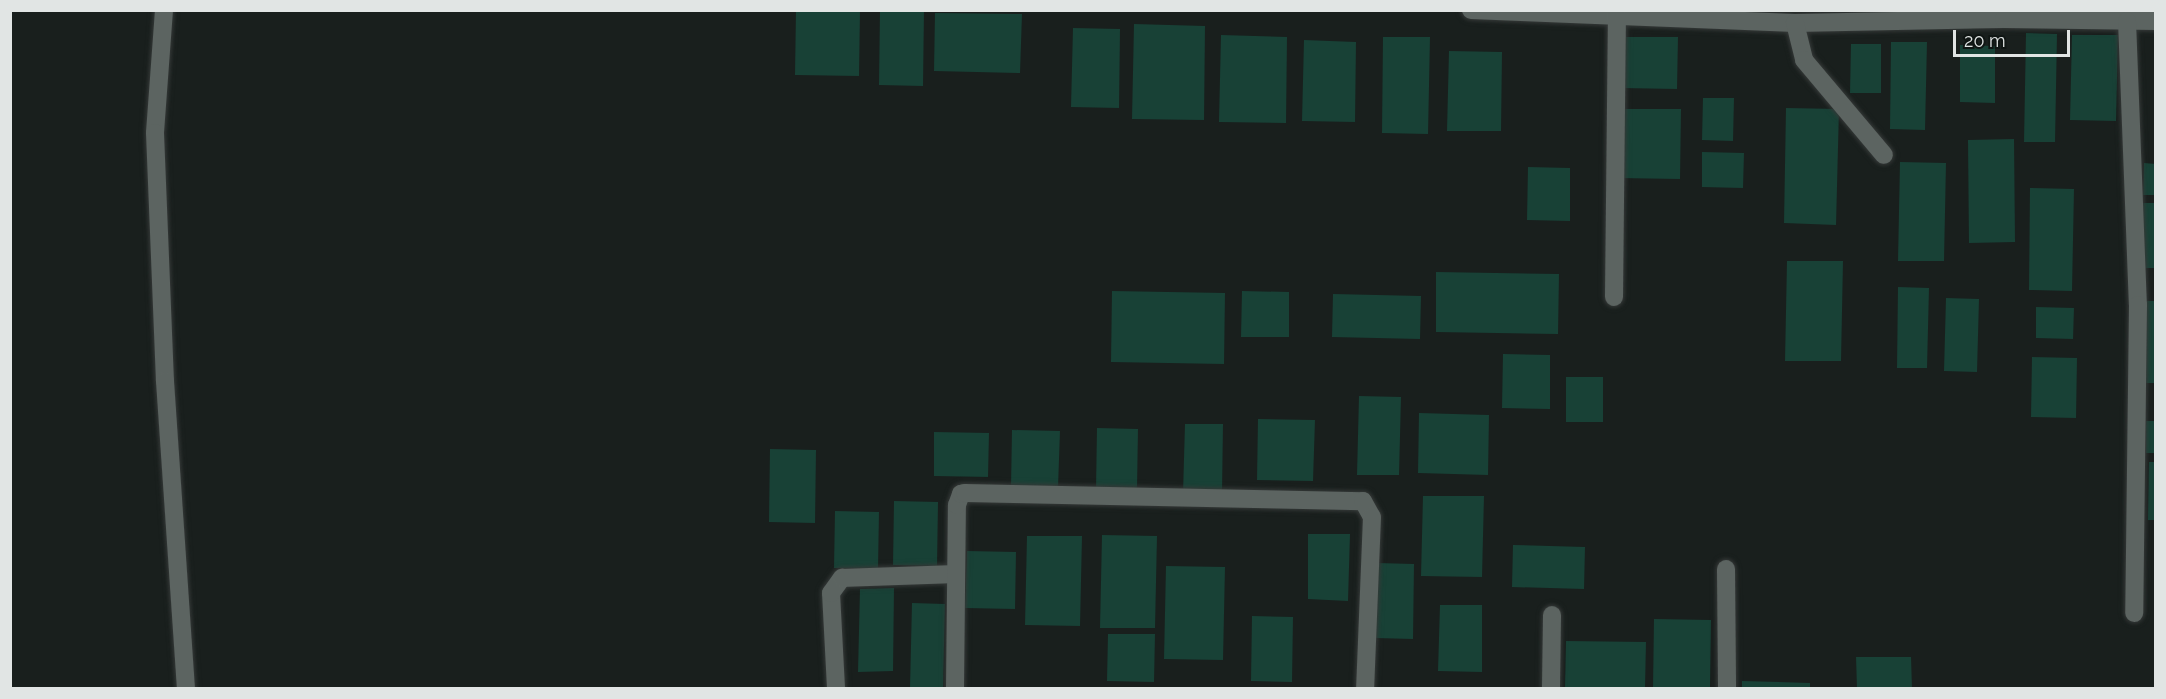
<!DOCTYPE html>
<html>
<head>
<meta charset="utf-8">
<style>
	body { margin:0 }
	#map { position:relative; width:2166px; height:699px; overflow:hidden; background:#191f1d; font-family:Raleway,sans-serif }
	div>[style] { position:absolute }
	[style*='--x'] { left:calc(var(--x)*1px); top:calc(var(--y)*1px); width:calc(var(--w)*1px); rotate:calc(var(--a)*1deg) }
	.building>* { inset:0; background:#184136 }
	.roads { filter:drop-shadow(0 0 2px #353938) drop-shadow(0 0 2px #353938) }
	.street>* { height:18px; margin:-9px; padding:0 9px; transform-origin:9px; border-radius:9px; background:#5c6461 }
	span { translate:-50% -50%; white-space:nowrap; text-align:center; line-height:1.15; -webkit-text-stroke:4.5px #101614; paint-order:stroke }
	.frame { position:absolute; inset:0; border:12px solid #e1e5e4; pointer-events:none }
	.scale { position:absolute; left:1953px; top:30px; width:117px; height:27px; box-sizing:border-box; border:3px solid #e1e5e4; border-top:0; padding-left:8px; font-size:18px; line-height:21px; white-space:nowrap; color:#e1e5e4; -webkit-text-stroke:4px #101614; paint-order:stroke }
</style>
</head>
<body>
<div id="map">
	<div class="building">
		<div style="clip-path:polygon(796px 10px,860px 10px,859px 76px,795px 75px)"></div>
		<div style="clip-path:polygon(880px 10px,924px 10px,923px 86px,879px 85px)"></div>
		<div style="clip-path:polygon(935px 13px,1022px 14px,1020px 73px,934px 71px)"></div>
		<div style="clip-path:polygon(1134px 24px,1205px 26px,1204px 120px,1132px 119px)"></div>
		<div style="clip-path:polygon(1073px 28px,1120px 29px,1119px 108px,1071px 107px)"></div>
		<div style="clip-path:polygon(2026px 33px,2057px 34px,2055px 142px,2024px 142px)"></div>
		<div style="clip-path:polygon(1221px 35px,1287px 37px,1286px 123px,1219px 122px)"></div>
		<div style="clip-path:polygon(2072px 35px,2118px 35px,2116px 121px,2070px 120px)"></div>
		<div style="clip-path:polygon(1383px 37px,1430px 37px,1428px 134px,1382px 133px)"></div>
		<div style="clip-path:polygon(1622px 37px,1678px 37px,1677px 89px,1621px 88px)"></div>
		<div style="clip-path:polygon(1304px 40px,1356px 42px,1355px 122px,1302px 121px)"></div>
		<div style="clip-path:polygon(1891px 42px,1927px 42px,1925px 130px,1890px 129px)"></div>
		<div style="clip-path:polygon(1851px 44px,1881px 44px,1881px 93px,1850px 93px)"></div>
		<div style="clip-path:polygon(1960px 45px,1995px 46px,1995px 103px,1960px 102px)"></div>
		<div style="clip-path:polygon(1449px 51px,1502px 52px,1501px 131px,1447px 131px)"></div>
		<div style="clip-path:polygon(1703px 98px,1734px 98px,1733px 141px,1702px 140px)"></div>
		<div style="clip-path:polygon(1786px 108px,1839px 109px,1836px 225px,1784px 223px)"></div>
		<div style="clip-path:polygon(1618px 109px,1681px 109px,1680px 179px,1617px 178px)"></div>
		<div style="clip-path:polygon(2014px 139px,2015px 242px,1969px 243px,1968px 140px)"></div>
		<div style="clip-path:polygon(1702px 152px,1744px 153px,1743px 188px,1702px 187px)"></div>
		<div style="clip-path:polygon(1900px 162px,1946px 163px,1944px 261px,1898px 261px)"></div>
		<div style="clip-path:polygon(2144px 163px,2156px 164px,2156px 195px,2143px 195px)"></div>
		<div style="clip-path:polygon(1528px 167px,1570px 168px,1570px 221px,1527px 220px)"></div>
		<div style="clip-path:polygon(2030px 188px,2074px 189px,2072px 291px,2029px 290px)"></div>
		<div style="clip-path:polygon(2140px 203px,2156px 203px,2156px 268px,2139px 268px)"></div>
		<div style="clip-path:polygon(1787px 261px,1843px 261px,1841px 361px,1785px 361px)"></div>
		<div style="clip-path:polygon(1436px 272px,1559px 274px,1558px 334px,1436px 332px)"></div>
		<div style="clip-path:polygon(1898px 287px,1929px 288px,1927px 368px,1897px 368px)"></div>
		<div style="clip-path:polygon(1112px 291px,1225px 293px,1224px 364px,1111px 362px)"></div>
		<div style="clip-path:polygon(1242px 291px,1289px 292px,1289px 337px,1241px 337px)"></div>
		<div style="clip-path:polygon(1333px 294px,1421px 296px,1420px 339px,1332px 337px)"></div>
		<div style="clip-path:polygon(1946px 298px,1979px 299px,1977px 372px,1944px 371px)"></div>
		<div style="clip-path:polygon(2147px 301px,2156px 301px,2156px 383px,2146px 383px)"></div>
		<div style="clip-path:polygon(2036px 307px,2074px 308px,2073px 339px,2036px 338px)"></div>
		<div style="clip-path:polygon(1503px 354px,1550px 355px,1550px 409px,1502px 408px)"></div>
		<div style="clip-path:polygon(2032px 357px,2077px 358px,2076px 418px,2031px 417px)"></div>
		<div style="clip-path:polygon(1566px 377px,1603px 377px,1603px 422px,1566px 422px)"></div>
		<div style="clip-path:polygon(1359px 396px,1401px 397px,1399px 475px,1357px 475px)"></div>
		<div style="clip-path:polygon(1419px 413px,1489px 415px,1488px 475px,1418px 473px)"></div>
		<div style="clip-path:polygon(1258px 419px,1315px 420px,1313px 481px,1257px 480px)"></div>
		<div style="clip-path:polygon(2146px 421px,2156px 421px,2156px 453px,2146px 453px)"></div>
		<div style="clip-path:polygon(1185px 424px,1223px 424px,1222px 493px,1183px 493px)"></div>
		<div style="clip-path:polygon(1097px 428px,1138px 429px,1137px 489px,1096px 489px)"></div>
		<div style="clip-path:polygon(1012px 430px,1060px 431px,1058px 488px,1011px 487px)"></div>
		<div style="clip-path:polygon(934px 432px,989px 433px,988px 477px,934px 476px)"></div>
		<div style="clip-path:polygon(770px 449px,816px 450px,815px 523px,769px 522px)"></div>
		<div style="clip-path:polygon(2149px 462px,2156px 462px,2156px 520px,2148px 520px)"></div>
		<div style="clip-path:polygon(1423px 496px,1484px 496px,1482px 577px,1421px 576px)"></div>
		<div style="clip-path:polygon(894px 501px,938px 502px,937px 566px,893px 565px)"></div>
		<div style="clip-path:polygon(835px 511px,879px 512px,878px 569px,834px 568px)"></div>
		<div style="clip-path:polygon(1308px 534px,1350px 534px,1348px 601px,1308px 599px)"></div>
		<div style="clip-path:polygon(1102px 535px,1157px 536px,1155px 628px,1100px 628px)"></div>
		<div style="clip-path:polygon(1027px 536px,1082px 536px,1080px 626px,1025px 625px)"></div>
		<div style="clip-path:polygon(1513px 545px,1585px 547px,1584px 589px,1512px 587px)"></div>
		<div style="clip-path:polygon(967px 551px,1016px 552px,1015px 609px,965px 608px)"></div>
		<div style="clip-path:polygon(1377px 563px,1414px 564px,1413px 639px,1375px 638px)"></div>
		<div style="clip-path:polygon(1166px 566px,1225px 567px,1223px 660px,1164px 659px)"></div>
		<div style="clip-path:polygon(894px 588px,893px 671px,858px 672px,860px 589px)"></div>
		<div style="clip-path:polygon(912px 603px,945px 604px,943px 688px,910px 688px)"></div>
		<div style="clip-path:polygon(1440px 605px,1482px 605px,1482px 672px,1438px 671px)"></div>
		<div style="clip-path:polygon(1252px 616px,1293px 617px,1292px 682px,1251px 681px)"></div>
		<div style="clip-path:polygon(1654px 619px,1711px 620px,1710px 688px,1653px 688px)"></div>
		<div style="clip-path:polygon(1108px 634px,1155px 634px,1154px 682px,1107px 681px)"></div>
		<div style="clip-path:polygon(1566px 641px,1646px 642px,1645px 688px,1565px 688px)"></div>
		<div style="clip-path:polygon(1856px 657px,1911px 657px,1912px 688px,1857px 688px)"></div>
		<div style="clip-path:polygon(1742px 681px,1810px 683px,1810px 688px,1742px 688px)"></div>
	</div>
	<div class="roads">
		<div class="street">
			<div style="--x:164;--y:10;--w:123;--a:94.2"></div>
			<div style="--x:155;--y:133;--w:248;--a:87.7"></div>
			<div style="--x:165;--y:381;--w:308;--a:86.1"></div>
			<div style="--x:1471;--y:10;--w:324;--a:2.3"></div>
			<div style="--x:1795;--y:23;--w:209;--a:-1.1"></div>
			<div style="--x:2004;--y:19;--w:152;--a:0.8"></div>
			<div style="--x:2127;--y:21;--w:284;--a:87.8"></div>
			<div style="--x:2138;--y:305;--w:308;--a:90.7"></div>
			<div style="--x:1795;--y:23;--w:38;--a:76"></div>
			<div style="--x:1804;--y:60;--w:124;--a:49.9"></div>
			<div style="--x:1614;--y:297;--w:284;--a:-89.4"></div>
			<div style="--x:1726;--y:569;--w:119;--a:89.5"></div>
			<div style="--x:836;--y:688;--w:95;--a:-93"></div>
			<div style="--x:831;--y:593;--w:19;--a:-54"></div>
			<div style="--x:842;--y:578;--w:113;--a:-2"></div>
			<div style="--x:955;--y:688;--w:183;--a:-89.4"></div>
			<div style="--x:957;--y:505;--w:12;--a:-70"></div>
			<div style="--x:961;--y:494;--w:4;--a:-14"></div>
			<div style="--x:965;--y:493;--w:398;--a:1.2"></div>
			<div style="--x:1363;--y:501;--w:18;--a:61"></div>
			<div style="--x:1372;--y:517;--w:171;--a:92.3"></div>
			<div style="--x:1551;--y:688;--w:73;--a:-89.2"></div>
		</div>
	</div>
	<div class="frame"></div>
	<div class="scale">20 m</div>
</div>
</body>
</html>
